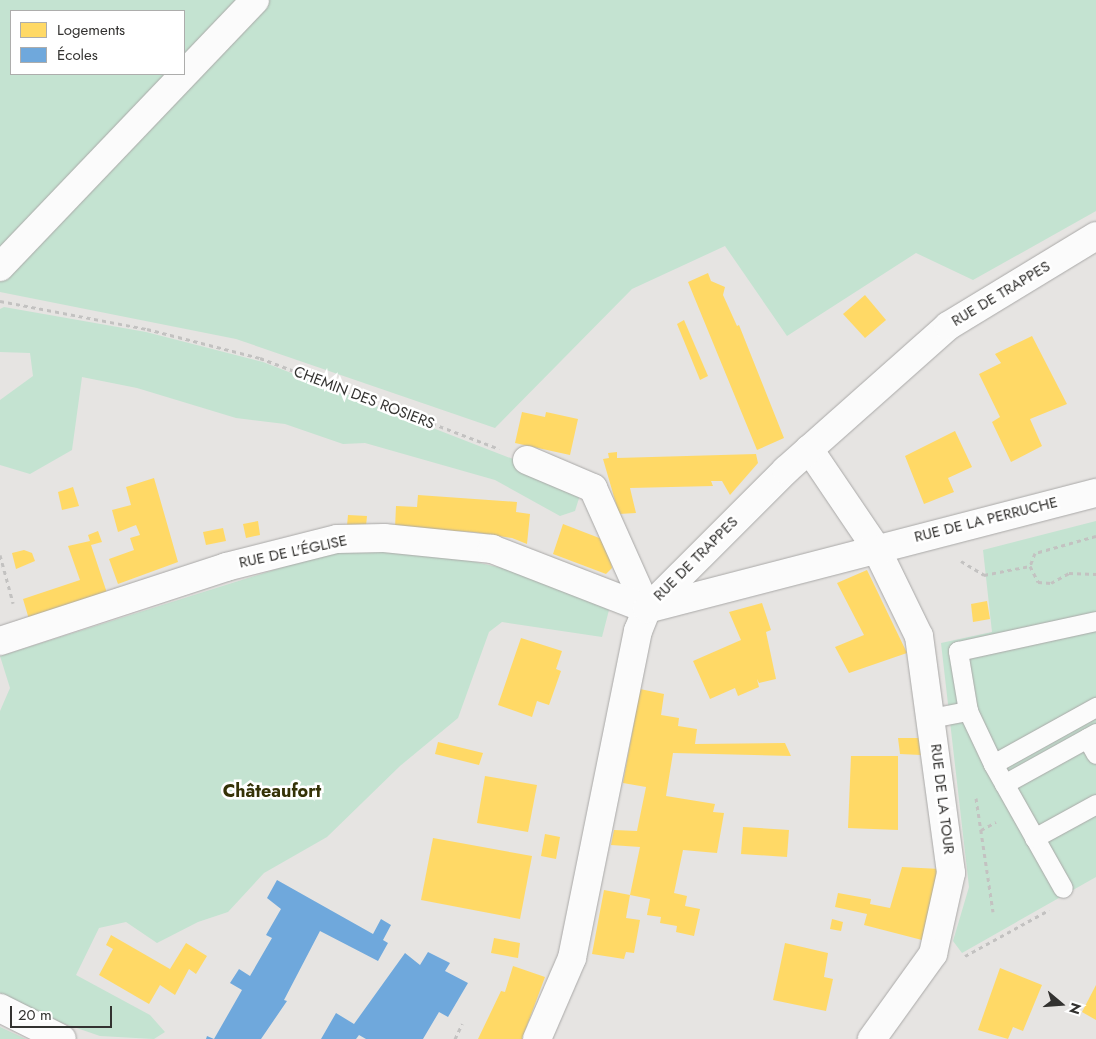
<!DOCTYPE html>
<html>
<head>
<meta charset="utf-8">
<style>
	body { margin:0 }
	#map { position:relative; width:1096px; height:1039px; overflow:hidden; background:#e6e4e2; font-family:Jost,sans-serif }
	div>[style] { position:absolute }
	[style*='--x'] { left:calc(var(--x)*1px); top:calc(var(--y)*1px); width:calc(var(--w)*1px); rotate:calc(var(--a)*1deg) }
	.green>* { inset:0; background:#c4e3d1 }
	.homes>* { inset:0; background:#ffd966 }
	.schools>* { inset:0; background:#6fa8dc }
	.path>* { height:3px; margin-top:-1.5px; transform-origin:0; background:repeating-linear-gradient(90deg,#c3c2c1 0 4px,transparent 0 8px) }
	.roads { filter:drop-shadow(0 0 1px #a9a8a7) drop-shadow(0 0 1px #a9a8a7) }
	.service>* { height:19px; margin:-9.5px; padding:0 9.5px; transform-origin:9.5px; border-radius:9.5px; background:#fbfbfb }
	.minor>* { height:28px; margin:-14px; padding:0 14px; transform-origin:14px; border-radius:14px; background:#fbfbfb }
	.tertiary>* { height:28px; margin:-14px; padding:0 14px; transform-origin:14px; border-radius:14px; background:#fbfbfb }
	span { translate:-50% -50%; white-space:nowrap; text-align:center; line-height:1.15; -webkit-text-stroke:5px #fff; paint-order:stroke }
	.street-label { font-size:15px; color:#333230 }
	.quarter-label { font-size:18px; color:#353207; font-weight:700 }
	.legend { position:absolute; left:10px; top:10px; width:175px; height:65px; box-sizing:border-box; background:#fff; border:1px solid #adadac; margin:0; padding:6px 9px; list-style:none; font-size:15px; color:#333230 }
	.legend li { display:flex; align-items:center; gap:10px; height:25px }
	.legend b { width:25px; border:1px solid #adadac }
	.north { position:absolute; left:1036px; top:979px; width:50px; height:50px; -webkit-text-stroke:4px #fff; paint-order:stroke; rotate:108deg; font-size:14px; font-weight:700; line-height:20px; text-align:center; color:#333230 }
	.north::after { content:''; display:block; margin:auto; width:18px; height:22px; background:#333230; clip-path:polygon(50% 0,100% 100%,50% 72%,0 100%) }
	.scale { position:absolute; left:10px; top:1006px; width:102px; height:22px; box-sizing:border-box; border:2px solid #333230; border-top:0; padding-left:6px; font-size:15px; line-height:18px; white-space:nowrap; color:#333230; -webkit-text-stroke:4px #fff; paint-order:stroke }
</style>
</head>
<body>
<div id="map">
	<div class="green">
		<div style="clip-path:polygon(0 0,242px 0,184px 62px,184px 11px,11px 11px,11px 74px,172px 74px,0 255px)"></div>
		<div style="clip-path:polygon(266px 0,1096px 0,1096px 211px,973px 280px,916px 253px,787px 336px,725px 246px,632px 289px,495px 428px,236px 339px,0 292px,0 281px)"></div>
		<div style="clip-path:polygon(4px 307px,146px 332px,263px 362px,567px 480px,580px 495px,575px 511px,560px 516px,495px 480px,365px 443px,343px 444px,285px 424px,236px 418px,137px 388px,82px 377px,72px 450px,30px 474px,0 465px,0 400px,33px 376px,30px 353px,0 352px,0 309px)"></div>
		<div style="clip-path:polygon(1096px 521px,1096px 877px,962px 953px,953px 941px,969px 887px,941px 643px,992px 632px,983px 550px)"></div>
		<div style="clip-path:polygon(331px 552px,400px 552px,458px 558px,529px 574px,609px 610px,602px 637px,502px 622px,489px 632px,458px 718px,400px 766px,327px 837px,264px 873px,228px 912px,198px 922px,157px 943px,126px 922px,99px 928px,76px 975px,150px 1015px,165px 1032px,154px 1039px,100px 1036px,36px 1014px,0 993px,0 711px,10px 688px,0 656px)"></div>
		<div style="clip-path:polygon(0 1027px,26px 1039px,0 1039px)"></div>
	</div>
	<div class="homes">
		<div style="clip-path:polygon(708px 273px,711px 281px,725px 287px,723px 295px,737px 326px,739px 325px,784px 438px,757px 450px,688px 282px)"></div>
		<div style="clip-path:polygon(865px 295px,886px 320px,865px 338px,843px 314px)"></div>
		<div style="clip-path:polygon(684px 320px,708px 376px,700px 380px,677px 324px)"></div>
		<div style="clip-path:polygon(1032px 336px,1067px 404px,1030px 419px,1042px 446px,1011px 462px,992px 422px,1000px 417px,979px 374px,1001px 363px,995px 354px)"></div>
		<div style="clip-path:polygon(522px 412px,545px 417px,546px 412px,578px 419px,570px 455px,515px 443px)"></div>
		<div style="clip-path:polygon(955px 431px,972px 467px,948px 478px,954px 492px,924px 504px,905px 456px)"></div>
		<div style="clip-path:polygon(617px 452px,617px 458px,756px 454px,758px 463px,730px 495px,722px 481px,711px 481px,713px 486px,630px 488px,636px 513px,619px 514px,603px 459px,609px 458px,608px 453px)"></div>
		<div style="clip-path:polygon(154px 478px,178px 562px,118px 584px,109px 559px,134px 550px,130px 538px,140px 535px,136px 525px,118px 532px,112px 510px,131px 505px,126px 487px)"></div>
		<div style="clip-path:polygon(73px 487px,79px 506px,62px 510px,58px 492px)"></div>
		<div style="clip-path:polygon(418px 495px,517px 502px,516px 512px,530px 514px,527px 544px,512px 538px,473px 532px,395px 528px,396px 506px,417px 507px)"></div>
		<div style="clip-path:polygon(348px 515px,367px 516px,366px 526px,347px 526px)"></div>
		<div style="clip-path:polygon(258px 521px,260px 535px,246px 538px,243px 524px)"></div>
		<div style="clip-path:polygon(563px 524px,607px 541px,612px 568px,606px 574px,553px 554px)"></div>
		<div style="clip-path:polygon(223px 528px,226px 541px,206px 545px,203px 532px)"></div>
		<div style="clip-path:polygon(98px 531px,102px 542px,91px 545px,109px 599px,31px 626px,23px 599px,80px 580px,68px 546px,90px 541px,88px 535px)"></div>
		<div style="clip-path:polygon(24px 550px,32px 553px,35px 561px,16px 569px,12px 553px)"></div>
		<div style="clip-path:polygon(867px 570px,907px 653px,849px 673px,835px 647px,864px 635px,837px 583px)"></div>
		<div style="clip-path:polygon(987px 601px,990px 619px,973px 622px,971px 604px)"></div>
		<div style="clip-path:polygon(762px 603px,771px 630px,766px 632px,776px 679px,759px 683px,757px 679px,759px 687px,738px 696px,735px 688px,710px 699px,693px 661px,741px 640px,729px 612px)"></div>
		<div style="clip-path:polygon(521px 638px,562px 651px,556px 669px,561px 671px,549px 705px,537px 701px,532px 717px,498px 705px)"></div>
		<div style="clip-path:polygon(640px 689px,664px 694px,661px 715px,679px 718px,678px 726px,697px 729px,695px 744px,785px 743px,791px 756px,673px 753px,666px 796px,715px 804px,713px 812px,724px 813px,717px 853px,683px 850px,674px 893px,687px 896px,685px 906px,700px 909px,694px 936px,676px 932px,677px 926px,660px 923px,661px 917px,647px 915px,650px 899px,630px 895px,640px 847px,611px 845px,614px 830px,637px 831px,646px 787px,623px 783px)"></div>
		<div style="clip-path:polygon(898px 738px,919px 738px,921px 755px,900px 754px)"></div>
		<div style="clip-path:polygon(438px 742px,483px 753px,479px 765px,435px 754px)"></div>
		<div style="clip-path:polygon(851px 756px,898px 756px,898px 830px,848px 828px)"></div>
		<div style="clip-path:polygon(485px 776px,537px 785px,528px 832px,477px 823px)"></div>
		<div style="clip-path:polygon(743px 827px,789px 830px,787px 857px,741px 854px)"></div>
		<div style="clip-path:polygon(545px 834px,560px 837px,556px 859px,541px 856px)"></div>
		<div style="clip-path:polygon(433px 838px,532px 856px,520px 919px,421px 900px)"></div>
		<div style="clip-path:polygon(902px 867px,940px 869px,922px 940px,864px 925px,867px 914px,835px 907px,838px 893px,871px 899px,870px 904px,890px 908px)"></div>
		<div style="clip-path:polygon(604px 890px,630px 895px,626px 918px,640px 920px,634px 953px,626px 952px,624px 959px,592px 954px)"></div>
		<div style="clip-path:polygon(832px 919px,843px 922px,841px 931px,830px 929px)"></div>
		<div style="clip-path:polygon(111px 935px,170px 969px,186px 943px,207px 956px,196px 974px,189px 969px,175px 995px,160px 985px,149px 1004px,99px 975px,113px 949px,106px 945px)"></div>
		<div style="clip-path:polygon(494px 938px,520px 943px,518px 958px,491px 953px)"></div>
		<div style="clip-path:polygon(785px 943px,828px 953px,824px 977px,833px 979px,826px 1011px,773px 1000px)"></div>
		<div style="clip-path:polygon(513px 966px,545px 977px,522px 1039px,478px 1039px,501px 991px,505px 992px)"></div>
		<div style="clip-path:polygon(1000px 968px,1042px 985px,1023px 1031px,1013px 1027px,1008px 1039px,978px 1030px)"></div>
		<div style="clip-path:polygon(1096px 985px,1096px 1020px,1082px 1012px)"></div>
	</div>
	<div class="schools">
		<div style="clip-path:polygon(277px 880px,373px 934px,381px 919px,391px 925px,383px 940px,388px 943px,378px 961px,320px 931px,284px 1000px,287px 1001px,261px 1039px,206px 1039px,207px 1036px,214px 1039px,242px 990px,230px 983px,239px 969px,250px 976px,272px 938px,266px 935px,281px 909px,267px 898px)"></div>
		<div style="clip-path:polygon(428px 952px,450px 963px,445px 971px,468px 983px,448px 1017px,439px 1012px,423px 1039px,366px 1039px,359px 1035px,356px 1039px,321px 1039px,336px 1013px,354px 1024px,405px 953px,420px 965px)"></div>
	</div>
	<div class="path">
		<div style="--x:0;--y:301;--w:150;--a:10.8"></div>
		<div style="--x:147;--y:329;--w:117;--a:14.4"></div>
		<div style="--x:260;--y:358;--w:256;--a:20.8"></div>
		<div style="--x:1096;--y:536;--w:63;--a:164.4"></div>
		<div style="--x:1035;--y:553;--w:14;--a:111"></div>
		<div style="--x:1030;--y:566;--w:18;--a:63"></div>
		<div style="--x:1038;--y:582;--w:13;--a:4"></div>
		<div style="--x:1051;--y:583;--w:21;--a:-29"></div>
		<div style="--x:1069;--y:573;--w:27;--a:2"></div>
		<div style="--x:0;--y:555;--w:50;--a:74.8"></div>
		<div style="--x:961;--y:561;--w:27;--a:31"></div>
		<div style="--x:984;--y:575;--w:47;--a:-11.1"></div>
		<div style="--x:976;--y:798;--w:115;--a:81.5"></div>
		<div style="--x:981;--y:830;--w:17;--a:-28"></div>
		<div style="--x:965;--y:956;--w:96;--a:-28.7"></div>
		<div style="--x:455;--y:1039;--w:17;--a:-65"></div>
	</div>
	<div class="roads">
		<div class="service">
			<div style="--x:968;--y:711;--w:61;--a:-99.5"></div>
			<div style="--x:958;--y:651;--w:141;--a:-12.3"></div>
			<div style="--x:931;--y:718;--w:38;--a:-11"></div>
			<div style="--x:968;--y:711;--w:59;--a:64.7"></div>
			<div style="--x:993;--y:764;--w:142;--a:60.6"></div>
			<div style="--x:1087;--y:738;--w:18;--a:61"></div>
			<div style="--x:993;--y:764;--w:118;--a:-29"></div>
			<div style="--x:1004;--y:784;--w:105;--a:-29"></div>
			<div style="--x:1034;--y:838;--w:71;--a:-28.7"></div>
		</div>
		<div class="minor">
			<div style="--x:0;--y:267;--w:369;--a:-46.3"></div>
			<div style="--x:809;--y:449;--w:120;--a:55.9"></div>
			<div style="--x:876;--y:548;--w:98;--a:64"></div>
			<div style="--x:919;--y:636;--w:239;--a:82.3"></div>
			<div style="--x:951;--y:873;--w:83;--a:102.5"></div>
			<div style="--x:933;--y:954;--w:105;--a:125.7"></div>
			<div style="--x:527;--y:460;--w:72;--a:23"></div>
			<div style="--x:593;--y:488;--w:133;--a:65.9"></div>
			<div style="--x:647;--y:609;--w:464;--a:-14.5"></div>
			<div style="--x:0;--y:641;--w:238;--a:-18.1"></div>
			<div style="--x:226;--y:567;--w:114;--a:-14.2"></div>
			<div style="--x:337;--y:539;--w:47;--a:-1.2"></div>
			<div style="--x:384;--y:538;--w:109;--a:5.8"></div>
			<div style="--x:492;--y:549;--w:166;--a:21.2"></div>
			<div style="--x:0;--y:1008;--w:69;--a:26.6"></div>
		</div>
		<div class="tertiary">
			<div style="--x:537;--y:1039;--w:88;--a:-66.6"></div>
			<div style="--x:572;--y:958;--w:334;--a:-78.6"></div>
			<div style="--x:638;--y:631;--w:24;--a:-68"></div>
			<div style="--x:647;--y:609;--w:197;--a:-45"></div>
			<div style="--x:786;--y:470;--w:217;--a:-41.6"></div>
			<div style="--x:948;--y:326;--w:173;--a:-31.3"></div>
		</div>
	</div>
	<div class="street-label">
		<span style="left:1001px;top:294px;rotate:-31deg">RUE DE TRAPPES</span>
		<span style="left:364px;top:398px;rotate:21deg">CHEMIN DES ROSIERS</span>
		<span style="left:986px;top:520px;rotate:-14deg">RUE DE LA PERRUCHE</span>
		<span style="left:293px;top:552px;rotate:-12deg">RUE DE L'ÉGLISE</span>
		<span style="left:696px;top:559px;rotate:-45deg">RUE DE TRAPPES</span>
		<span style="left:942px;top:799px;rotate:83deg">RUE DE LA TOUR</span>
	</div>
	<div class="quarter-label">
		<span style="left:272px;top:791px">Châteaufort</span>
	</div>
	<ul class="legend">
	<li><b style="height:14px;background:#ffd966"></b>Logements</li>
	<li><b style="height:14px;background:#6fa8dc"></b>Écoles</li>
	</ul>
	<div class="north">N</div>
	<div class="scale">20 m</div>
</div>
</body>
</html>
